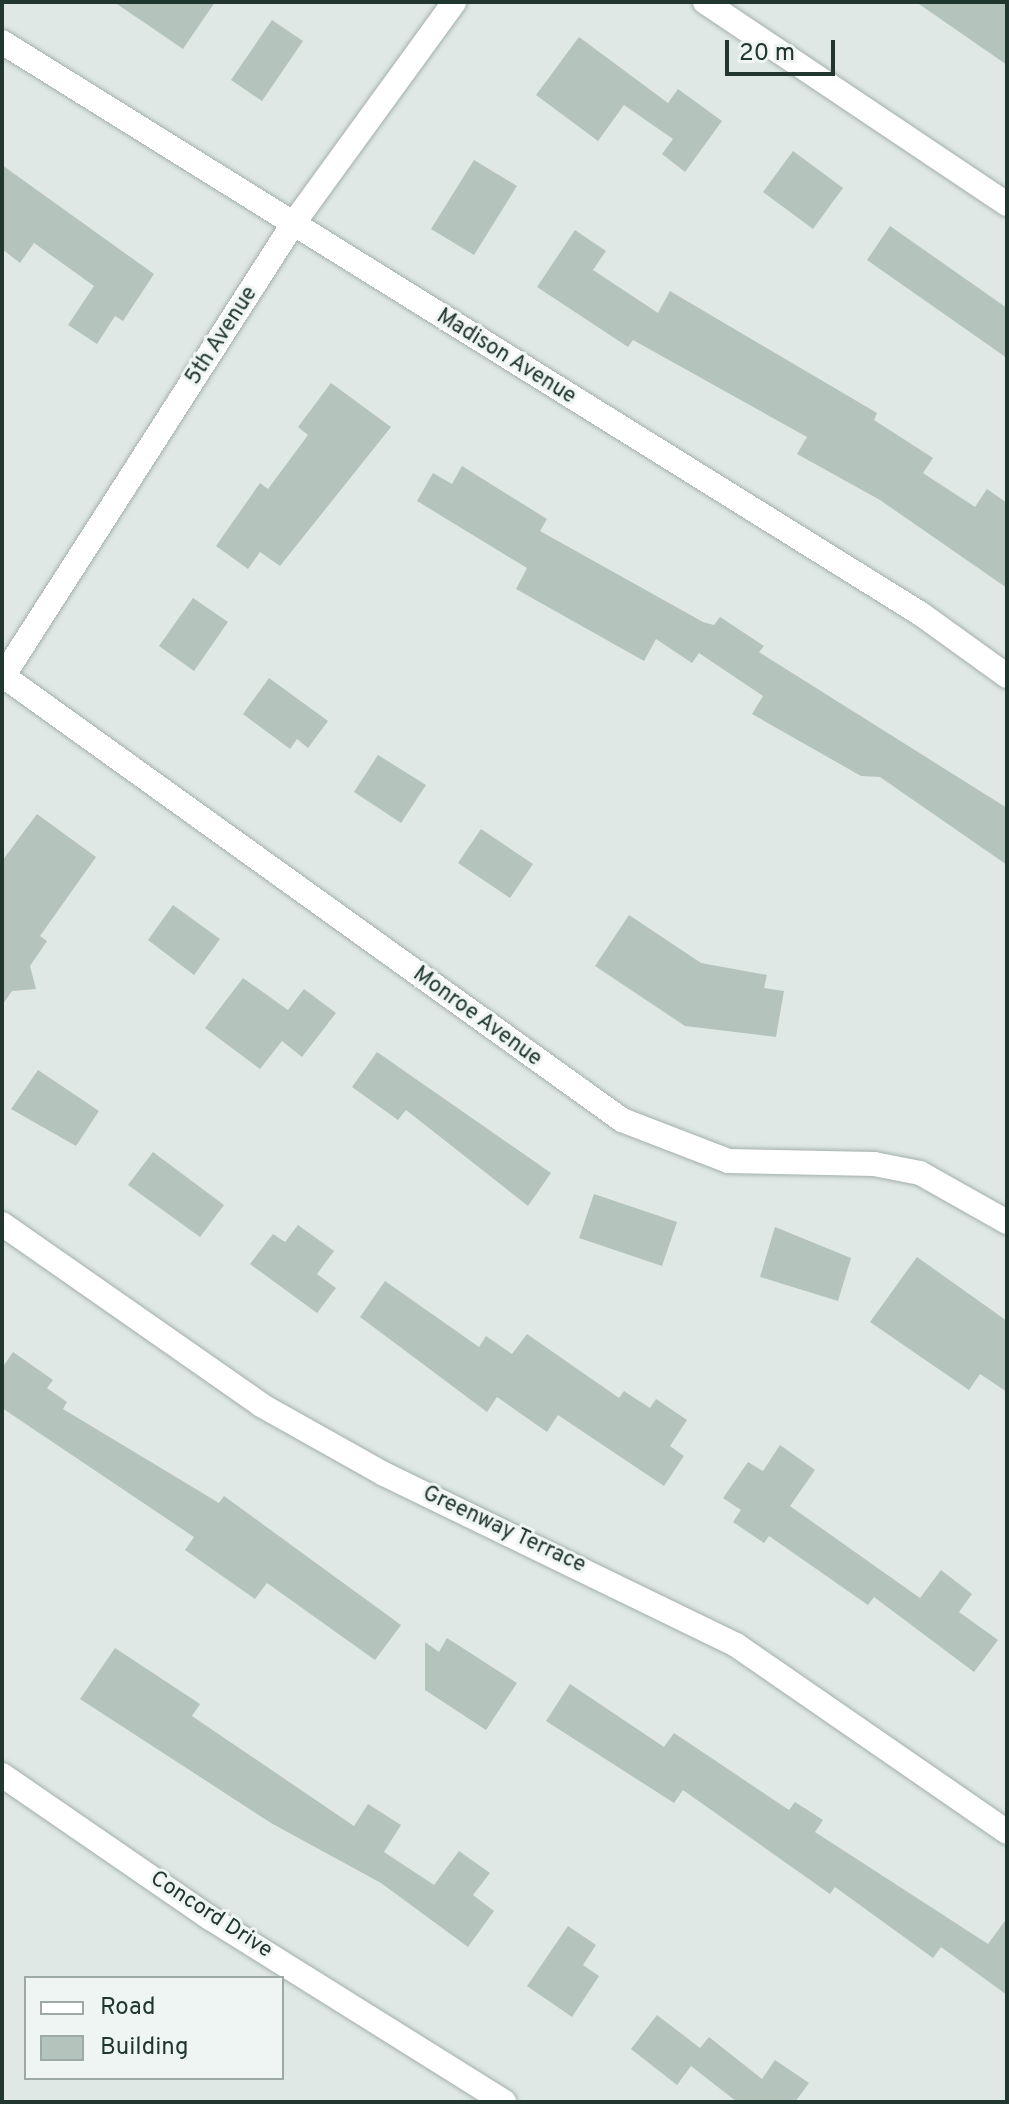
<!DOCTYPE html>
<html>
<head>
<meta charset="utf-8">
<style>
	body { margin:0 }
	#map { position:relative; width:1009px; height:2104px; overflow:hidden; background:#dfe8e4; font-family:Overpass,sans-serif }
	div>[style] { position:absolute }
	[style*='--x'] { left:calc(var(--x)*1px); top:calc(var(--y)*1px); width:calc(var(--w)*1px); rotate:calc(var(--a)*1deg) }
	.building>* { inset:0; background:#b5c3bd }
	.roads { filter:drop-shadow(0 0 2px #a3afaa) drop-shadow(0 0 2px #a3afaa) }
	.minor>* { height:24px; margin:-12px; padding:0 12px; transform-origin:12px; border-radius:12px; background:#fff }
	span { translate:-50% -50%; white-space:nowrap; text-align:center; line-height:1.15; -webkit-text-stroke:6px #eff5f2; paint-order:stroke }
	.street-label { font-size:22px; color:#223630 }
	.frame { position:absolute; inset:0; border:4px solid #223630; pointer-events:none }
	.legend { position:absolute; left:24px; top:1976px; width:260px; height:104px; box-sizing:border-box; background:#eff5f2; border:2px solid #9da9a4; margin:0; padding:10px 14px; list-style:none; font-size:24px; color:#223630 }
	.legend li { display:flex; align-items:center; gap:16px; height:40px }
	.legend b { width:40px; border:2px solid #9da9a4 }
	.scale { position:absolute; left:725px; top:40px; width:110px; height:36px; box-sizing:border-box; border:4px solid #223630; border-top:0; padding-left:10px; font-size:24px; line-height:28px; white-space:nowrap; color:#223630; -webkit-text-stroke:6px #eff5f2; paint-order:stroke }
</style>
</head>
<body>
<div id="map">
	<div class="building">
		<div style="clip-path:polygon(114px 2px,215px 2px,183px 49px)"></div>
		<div style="clip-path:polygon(916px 2px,1007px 2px,1007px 65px)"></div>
		<div style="clip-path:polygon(272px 20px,303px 41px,262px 101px,231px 80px)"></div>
		<div style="clip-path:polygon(579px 37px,668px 103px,678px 89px,722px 121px,685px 172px,662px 154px,673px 139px,624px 105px,598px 141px,536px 95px)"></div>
		<div style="clip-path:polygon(793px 151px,843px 188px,813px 229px,763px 192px)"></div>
		<div style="clip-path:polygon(474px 160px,517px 186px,474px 255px,431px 229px)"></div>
		<div style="clip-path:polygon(2px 165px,154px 274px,123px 321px,115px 316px,97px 344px,68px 325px,94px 286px,34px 243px,20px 263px,2px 249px)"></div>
		<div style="clip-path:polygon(890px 226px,1007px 308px,1007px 358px,867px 260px)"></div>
		<div style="clip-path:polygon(575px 230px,606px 251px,593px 270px,658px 313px,670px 291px,877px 413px,874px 420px,933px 458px,923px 473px,975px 507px,987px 489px,1007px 503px,1007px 588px,880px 500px,797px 454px,807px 437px,633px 340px,628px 347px,537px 287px)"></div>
		<div style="clip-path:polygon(331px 383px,391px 427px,280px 566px,260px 552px,248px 569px,216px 546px,260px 483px,268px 489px,308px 435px,298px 427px)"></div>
		<div style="clip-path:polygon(462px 466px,547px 519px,540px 531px,703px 622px,714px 625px,720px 617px,764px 646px,759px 652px,1007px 808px,1007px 865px,880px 777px,861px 776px,752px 714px,763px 696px,699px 653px,692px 663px,656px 639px,644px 661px,516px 589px,527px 568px,417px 501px,433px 473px,452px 484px)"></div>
		<div style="clip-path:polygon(193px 598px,228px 622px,194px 671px,159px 646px)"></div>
		<div style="clip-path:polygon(269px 678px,328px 721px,308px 748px,297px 739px,290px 749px,243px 714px)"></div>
		<div style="clip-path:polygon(378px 755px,426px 785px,401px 823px,354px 792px)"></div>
		<div style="clip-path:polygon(37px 814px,96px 857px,40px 936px,47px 941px,30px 966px,36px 989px,12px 991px,2px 1005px,2px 861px)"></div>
		<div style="clip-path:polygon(481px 829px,533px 864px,510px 898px,458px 863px)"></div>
		<div style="clip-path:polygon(173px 905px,220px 939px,194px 975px,148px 940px)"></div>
		<div style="clip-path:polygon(629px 915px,701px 963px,767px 975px,764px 988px,784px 991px,776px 1037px,685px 1026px,595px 966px)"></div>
		<div style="clip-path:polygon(243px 978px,288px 1010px,304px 989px,336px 1013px,302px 1057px,282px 1041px,260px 1069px,205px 1028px)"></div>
		<div style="clip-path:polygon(377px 1052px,551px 1173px,528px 1206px,406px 1110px,398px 1120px,352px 1087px)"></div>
		<div style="clip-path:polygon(38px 1070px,99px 1111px,76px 1146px,11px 1109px)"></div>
		<div style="clip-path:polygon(153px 1152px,224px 1205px,200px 1237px,128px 1185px)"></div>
		<div style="clip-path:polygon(594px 1194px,677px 1222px,662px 1266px,579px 1238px)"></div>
		<div style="clip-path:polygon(298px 1225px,334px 1251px,317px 1274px,336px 1288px,317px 1313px,250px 1264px,273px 1234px,285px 1242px)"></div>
		<div style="clip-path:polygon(775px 1227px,851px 1258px,838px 1301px,760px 1277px)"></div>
		<div style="clip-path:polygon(917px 1257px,1007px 1321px,1007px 1392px,980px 1374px,969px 1390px,870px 1322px)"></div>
		<div style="clip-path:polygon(385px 1281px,479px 1347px,486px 1336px,512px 1354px,527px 1334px,619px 1398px,624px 1391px,650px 1408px,656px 1399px,687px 1420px,670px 1446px,684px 1456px,664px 1486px,558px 1415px,547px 1432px,497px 1397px,487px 1412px,360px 1317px)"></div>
		<div style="clip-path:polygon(13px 1352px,53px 1380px,47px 1388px,67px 1402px,63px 1409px,219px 1503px,224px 1496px,401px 1625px,375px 1660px,267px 1583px,255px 1599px,185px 1550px,194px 1537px,2px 1408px,2px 1368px)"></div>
		<div style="clip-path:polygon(780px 1445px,815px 1470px,790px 1506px,920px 1598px,941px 1570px,972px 1594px,959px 1612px,998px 1640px,974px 1672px,874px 1597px,868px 1605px,769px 1536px,764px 1543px,733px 1522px,741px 1510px,723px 1498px,748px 1462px,763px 1471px)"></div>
		<div style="clip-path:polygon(447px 1638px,517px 1683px,486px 1730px,425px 1690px,425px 1642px,439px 1652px)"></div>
		<div style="clip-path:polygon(115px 1648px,200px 1704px,192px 1716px,354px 1826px,368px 1804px,401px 1825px,384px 1852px,434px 1885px,459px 1851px,490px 1873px,473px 1895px,494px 1911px,468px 1947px,381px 1883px,271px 1823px,80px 1699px)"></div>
		<div style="clip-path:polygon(570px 1684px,664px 1747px,674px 1733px,789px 1810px,795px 1802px,823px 1820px,815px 1832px,988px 1944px,1007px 1918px,1007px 1995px,941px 1947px,933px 1958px,835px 1887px,830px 1894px,683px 1790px,674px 1803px,546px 1721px)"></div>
		<div style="clip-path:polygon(568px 1926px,596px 1945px,583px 1965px,599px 1976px,572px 2017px,527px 1986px)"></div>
		<div style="clip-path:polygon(657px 2015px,700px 2048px,709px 2037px,762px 2079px,775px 2060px,809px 2083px,795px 2102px,737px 2102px,691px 2066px,677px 2085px,631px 2049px)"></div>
	</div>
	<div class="roads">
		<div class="minor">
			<div style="--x:705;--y:2;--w:363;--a:33.8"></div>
			<div style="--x:2;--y:42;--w:1082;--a:31.9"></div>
			<div style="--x:921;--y:614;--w:106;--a:35.8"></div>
			<div style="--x:2;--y:675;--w:763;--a:35.67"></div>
			<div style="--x:622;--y:1120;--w:114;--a:21.1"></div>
			<div style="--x:728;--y:1161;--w:146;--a:1.2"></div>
			<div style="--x:874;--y:1164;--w:47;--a:11.1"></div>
			<div style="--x:920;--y:1173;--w:100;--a:29.4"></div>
			<div style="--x:2;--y:678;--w:539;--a:-57.34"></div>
			<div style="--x:293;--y:224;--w:274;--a:-54"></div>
			<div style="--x:2;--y:1224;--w:316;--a:34.9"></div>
			<div style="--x:261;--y:1405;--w:141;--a:29.3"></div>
			<div style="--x:384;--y:1474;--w:391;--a:25.9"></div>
			<div style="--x:736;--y:1645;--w:329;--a:34.6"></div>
			<div style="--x:2;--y:1775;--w:252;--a:34.5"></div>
			<div style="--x:210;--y:1918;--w:347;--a:32"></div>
		</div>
	</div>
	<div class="street-label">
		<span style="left:222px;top:336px;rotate:-57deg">5th Avenue</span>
		<span style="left:506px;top:357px;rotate:32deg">Madison Avenue</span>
		<span style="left:477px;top:1017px;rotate:36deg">Monroe Avenue</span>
		<span style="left:504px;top:1530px;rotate:25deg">Greenway Terrace</span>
		<span style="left:211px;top:1915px;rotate:33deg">Concord Drive</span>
	</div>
	<div class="frame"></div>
	<ul class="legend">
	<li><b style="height:10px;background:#fff"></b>Road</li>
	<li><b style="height:22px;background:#b5c3bd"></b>Building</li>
	</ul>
	<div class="scale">20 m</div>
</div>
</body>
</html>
